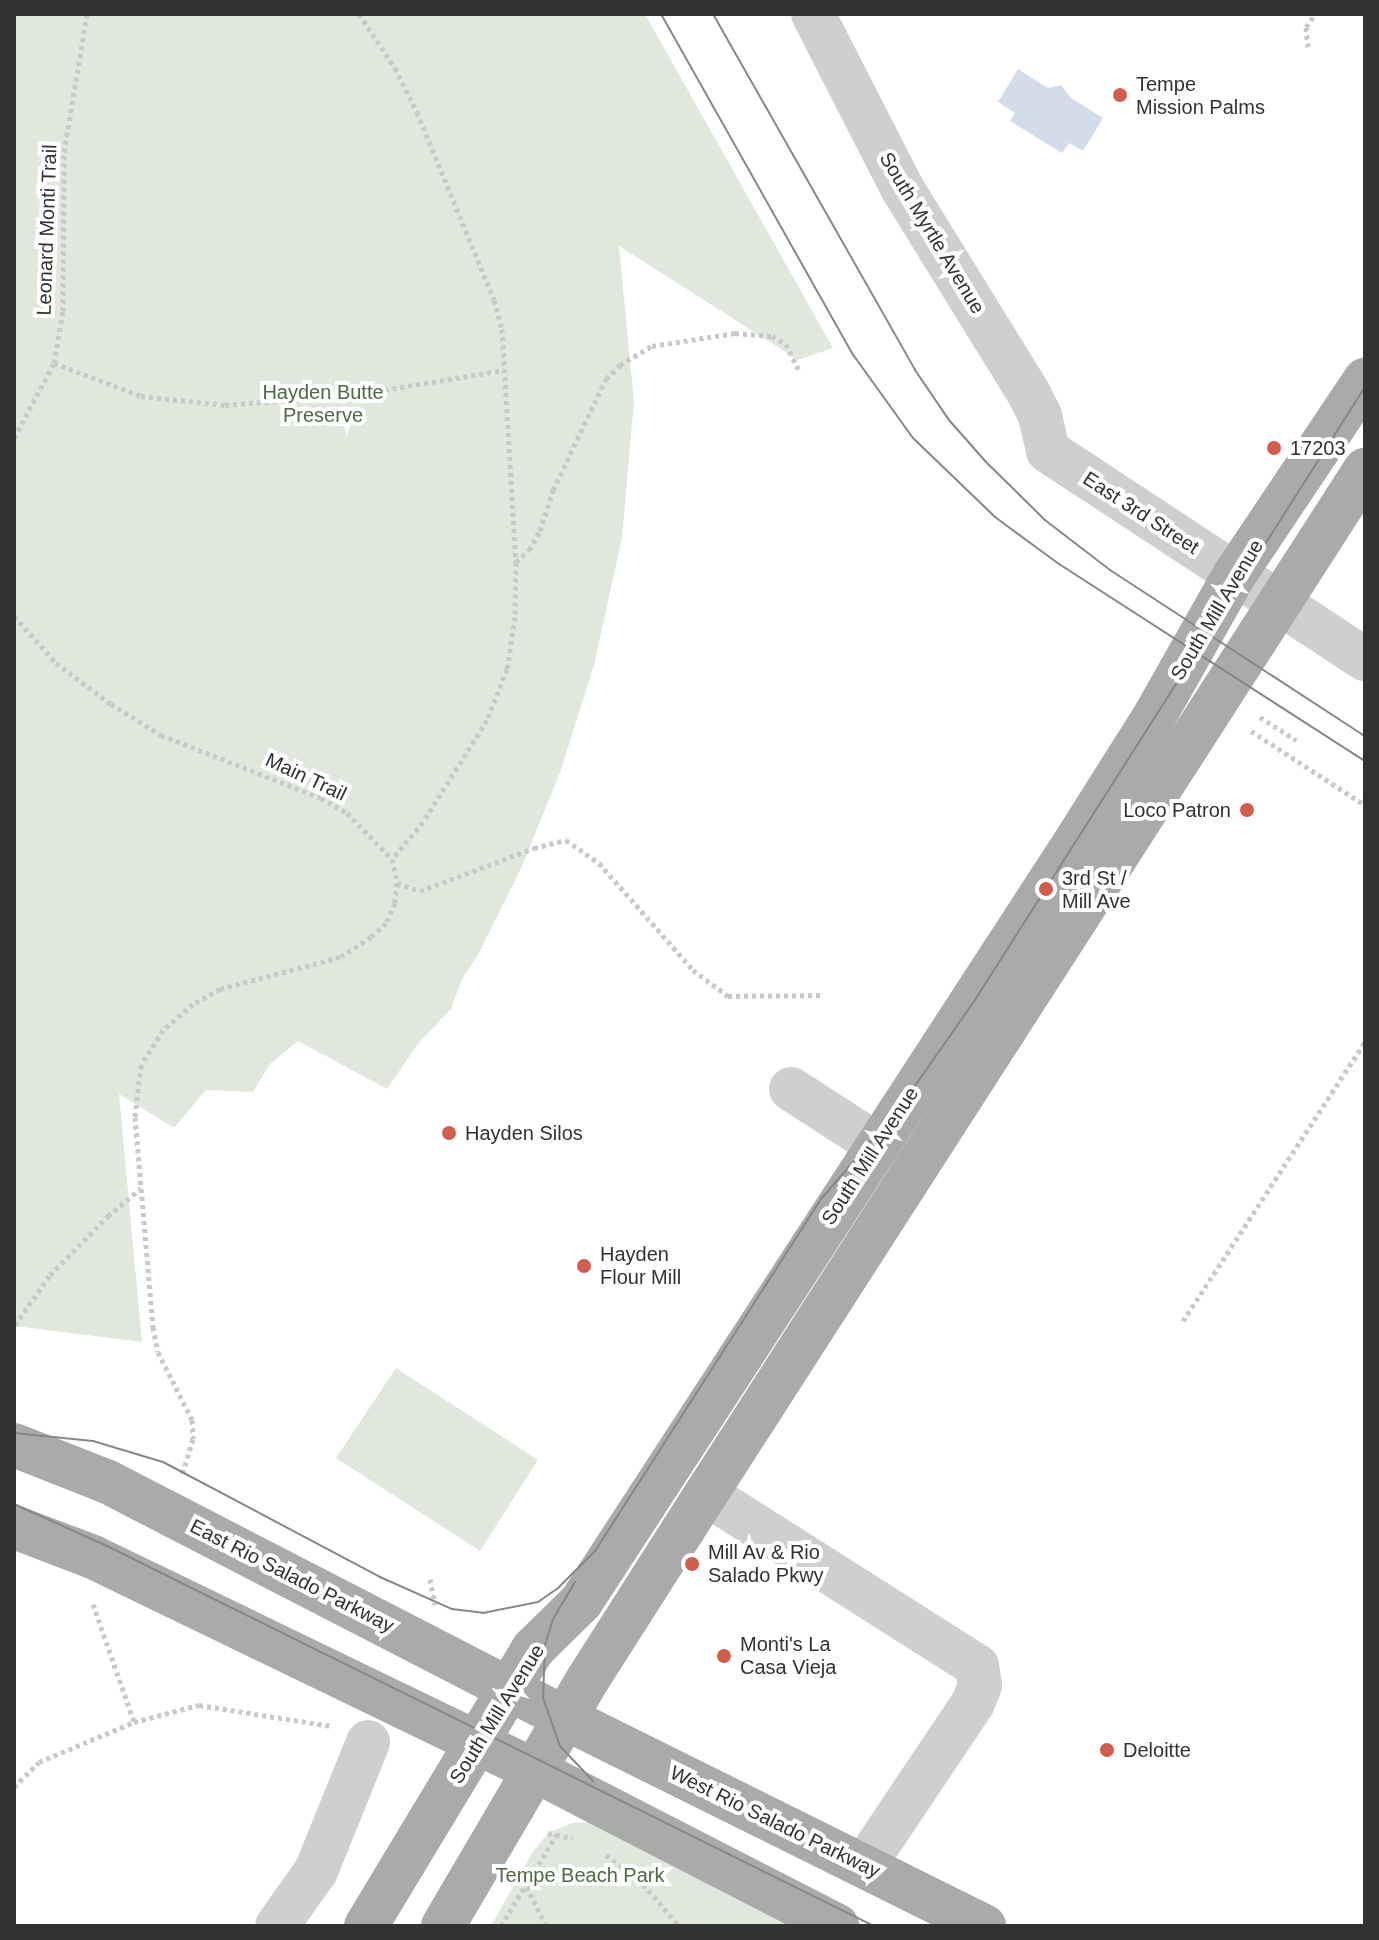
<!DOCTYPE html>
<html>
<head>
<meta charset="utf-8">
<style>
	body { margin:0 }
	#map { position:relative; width:1379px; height:1940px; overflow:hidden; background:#fff; font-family:Helvetica,sans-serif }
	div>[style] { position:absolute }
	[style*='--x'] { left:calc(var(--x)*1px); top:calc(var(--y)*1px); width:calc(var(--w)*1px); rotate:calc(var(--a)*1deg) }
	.green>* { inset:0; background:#e0e8dd }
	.water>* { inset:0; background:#d2dcea }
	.path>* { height:5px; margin-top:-2.5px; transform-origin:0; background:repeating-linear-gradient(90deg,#c9c9c9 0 4px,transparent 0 8px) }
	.minor>* { height:44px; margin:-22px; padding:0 22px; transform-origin:22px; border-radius:22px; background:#cfcfcf }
	.major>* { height:44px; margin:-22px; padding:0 22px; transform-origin:22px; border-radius:22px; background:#aaa }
	.tram>* { height:2px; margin:-1px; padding:0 1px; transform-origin:1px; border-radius:1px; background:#878787 }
	.dots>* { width:22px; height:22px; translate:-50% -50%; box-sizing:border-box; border:4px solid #fff; border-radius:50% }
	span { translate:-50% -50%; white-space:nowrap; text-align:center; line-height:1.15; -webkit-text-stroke:8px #fff; paint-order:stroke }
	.poi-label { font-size:20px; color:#323232 }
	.left { translate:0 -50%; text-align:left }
	.right { translate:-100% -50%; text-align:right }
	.street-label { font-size:20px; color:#323232 }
	.park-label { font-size:20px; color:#4e6944 }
	.frame { position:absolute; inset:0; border:16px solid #323232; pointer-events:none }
</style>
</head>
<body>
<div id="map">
	<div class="green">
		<div style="clip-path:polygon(14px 14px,645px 14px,833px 348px,798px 360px,619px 246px,634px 402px,622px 538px,594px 665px,561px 770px,520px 871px,478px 955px,462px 979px,451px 1009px,417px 1045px,387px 1089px,298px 1041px,270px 1064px,253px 1092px,206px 1090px,174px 1128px,119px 1094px,142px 1342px,14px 1326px)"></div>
		<div style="clip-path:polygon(396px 1368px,538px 1460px,480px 1551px,336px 1458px)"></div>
		<div style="clip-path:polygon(593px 1822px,810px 1926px,491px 1926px,532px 1853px,548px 1833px,572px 1823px)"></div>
	</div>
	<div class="water">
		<div style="clip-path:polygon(1018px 69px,1048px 88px,1061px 85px,1071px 98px,1103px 118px,1083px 151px,1069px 143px,1062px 153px,1010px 121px,1015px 113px,998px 102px)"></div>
	</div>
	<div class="path">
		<div style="--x:359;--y:14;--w:65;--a:56.3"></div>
		<div style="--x:395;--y:68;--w:49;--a:63.4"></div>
		<div style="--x:417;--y:112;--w:203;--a:67.7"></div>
		<div style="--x:494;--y:300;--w:30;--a:75"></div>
		<div style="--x:502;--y:329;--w:233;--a:86.6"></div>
		<div style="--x:516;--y:562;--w:55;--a:91"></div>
		<div style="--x:515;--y:617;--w:53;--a:98.7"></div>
		<div style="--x:507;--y:669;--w:55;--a:111.4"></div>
		<div style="--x:487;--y:720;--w:120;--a:122.1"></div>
		<div style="--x:423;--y:822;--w:48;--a:130"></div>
		<div style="--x:1308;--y:47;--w:20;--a:-96"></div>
		<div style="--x:1306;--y:27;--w:16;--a:-55"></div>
		<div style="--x:54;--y:363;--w:93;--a:20.8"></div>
		<div style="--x:141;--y:396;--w:84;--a:6.1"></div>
		<div style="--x:225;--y:405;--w:128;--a:-4.5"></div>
		<div style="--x:353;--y:395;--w:153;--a:-9.4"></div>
		<div style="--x:14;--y:438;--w:85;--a:-61.9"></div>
		<div style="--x:54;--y:363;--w:53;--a:-80.2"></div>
		<div style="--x:63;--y:311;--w:159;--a:-89.6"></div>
		<div style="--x:64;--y:152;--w:140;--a:-80.5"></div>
		<div style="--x:516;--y:562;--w:18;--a:-43"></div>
		<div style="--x:529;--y:550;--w:22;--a:-60"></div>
		<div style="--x:540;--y:531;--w:43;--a:-72.4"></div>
		<div style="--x:553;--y:490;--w:123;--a:-64.5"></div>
		<div style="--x:606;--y:379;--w:20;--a:-45"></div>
		<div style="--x:620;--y:365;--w:37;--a:-31"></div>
		<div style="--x:652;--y:346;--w:84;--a:-8.9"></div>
		<div style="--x:735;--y:333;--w:37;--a:5"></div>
		<div style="--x:772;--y:336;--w:16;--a:30"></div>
		<div style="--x:786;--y:344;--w:28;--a:64"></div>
		<div style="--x:14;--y:616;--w:63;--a:48.2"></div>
		<div style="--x:56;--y:663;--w:69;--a:36.7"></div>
		<div style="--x:111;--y:704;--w:59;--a:31.8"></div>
		<div style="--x:161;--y:735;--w:172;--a:21.5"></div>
		<div style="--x:321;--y:798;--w:30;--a:30"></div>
		<div style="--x:347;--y:813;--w:64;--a:45.6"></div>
		<div style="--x:392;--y:859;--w:25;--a:78"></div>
		<div style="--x:397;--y:883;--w:20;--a:96"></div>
		<div style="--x:395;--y:903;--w:22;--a:114"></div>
		<div style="--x:386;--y:923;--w:21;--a:137"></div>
		<div style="--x:371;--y:937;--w:37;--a:147"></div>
		<div style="--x:340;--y:957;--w:124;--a:165.1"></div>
		<div style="--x:220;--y:989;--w:31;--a:151"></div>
		<div style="--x:193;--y:1004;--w:40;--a:139"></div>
		<div style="--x:163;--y:1030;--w:41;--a:122.2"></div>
		<div style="--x:141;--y:1065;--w:52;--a:96.6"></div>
		<div style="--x:135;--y:1117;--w:211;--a:85.1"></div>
		<div style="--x:153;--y:1327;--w:25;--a:79"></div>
		<div style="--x:158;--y:1352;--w:76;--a:63.4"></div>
		<div style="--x:192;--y:1420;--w:19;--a:87"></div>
		<div style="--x:193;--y:1439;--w:38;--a:107"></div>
		<div style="--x:1260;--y:717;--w:43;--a:32.6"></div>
		<div style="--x:1251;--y:731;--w:136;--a:33"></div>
		<div style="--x:397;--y:883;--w:24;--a:19"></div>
		<div style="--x:420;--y:891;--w:122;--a:-20.7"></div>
		<div style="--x:534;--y:848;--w:33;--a:-14"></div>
		<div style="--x:566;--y:840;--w:40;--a:34.9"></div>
		<div style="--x:599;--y:863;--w:142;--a:48.7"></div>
		<div style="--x:693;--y:970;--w:44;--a:36.6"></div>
		<div style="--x:728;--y:996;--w:96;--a:-0.6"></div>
		<div style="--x:1183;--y:1321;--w:333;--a:-56.9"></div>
		<div style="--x:15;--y:1325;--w:61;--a:-55"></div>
		<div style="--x:50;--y:1275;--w:83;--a:-45.5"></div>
		<div style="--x:108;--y:1216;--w:43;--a:-40.3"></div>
		<div style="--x:430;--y:1579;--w:26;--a:79"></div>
		<div style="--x:93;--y:1604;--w:125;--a:70.8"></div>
		<div style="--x:14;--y:1787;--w:35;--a:-45"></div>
		<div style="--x:39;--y:1762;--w:103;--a:-22.8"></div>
		<div style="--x:134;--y:1722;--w:67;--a:-14.7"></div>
		<div style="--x:199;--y:1705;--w:134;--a:9"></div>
		<div style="--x:548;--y:1833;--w:25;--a:12"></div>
		<div style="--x:606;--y:1855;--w:39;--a:36"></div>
		<div style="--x:638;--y:1878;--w:63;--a:49.5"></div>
		<div style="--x:501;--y:1926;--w:47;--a:-59"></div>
		<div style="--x:546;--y:1926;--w:46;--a:-116"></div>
		<div style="--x:526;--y:1885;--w:60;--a:-58.7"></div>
	</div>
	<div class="minor">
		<div style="--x:813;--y:14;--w:195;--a:62.9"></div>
		<div style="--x:902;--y:188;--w:242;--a:58.3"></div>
		<div style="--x:1029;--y:394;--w:25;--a:63"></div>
		<div style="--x:1040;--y:416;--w:36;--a:77"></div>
		<div style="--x:1048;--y:451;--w:379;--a:33.3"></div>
		<div style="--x:791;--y:1089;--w:105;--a:32.9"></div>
		<div style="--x:706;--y:1494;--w:321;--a:32.4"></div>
		<div style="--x:977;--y:1666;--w:19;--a:81"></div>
		<div style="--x:980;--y:1685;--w:19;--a:111"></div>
		<div style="--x:973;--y:1703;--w:196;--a:123.8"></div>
		<div style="--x:277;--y:1926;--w:67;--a:-54.7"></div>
		<div style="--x:316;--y:1871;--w:139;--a:-68"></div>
	</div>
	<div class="major">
		<div style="--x:14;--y:1445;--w:101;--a:21.5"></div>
		<div style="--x:108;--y:1482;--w:514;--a:27.31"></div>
		<div style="--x:565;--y:1718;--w:468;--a:26.4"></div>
		<div style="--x:14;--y:1527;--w:85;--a:20.8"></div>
		<div style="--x:93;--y:1557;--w:490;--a:25.8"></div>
		<div style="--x:534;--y:1770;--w:341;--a:27.2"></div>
		<div style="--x:366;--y:1926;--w:323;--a:-58.9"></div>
		<div style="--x:533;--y:1649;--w:67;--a:-44.4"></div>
		<div style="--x:581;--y:1602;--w:914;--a:-56.97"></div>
		<div style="--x:1079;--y:836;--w:141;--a:-57.8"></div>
		<div style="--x:1154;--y:717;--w:164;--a:-60.5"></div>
		<div style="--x:1235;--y:574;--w:234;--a:-56.2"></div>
		<div style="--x:443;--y:1926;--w:286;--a:-59.6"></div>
		<div style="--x:588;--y:1679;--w:219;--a:-57.5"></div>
		<div style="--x:706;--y:1494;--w:1218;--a:-57.24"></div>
	</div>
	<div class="tram">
		<div style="--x:661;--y:14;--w:393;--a:60.6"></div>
		<div style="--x:854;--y:356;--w:101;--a:54.3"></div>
		<div style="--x:913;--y:438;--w:114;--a:43.9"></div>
		<div style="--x:995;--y:517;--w:79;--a:36.3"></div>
		<div style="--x:1059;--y:564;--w:364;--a:32.8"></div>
		<div style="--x:713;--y:14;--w:409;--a:60.4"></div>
		<div style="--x:915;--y:370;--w:60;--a:55.8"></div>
		<div style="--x:949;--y:420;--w:56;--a:48.6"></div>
		<div style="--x:986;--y:462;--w:83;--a:44.5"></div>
		<div style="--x:1045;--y:520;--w:82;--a:37.6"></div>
		<div style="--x:1110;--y:570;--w:304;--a:33.1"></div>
		<div style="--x:14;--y:1433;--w:79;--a:5.8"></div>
		<div style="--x:93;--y:1441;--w:73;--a:16.7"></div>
		<div style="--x:163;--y:1462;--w:246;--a:27.9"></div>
		<div style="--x:380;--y:1577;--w:79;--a:24"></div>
		<div style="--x:452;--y:1609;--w:31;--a:7"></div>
		<div style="--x:483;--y:1613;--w:56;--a:-11.3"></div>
		<div style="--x:538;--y:1602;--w:24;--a:-35"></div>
		<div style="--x:558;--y:1588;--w:52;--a:-45"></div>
		<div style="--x:595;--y:1551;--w:420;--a:-57.3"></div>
		<div style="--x:822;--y:1198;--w:116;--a:-49.2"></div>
		<div style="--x:898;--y:1110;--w:131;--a:-55"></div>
		<div style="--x:973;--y:1003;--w:730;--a:-57.53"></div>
		<div style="--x:14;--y:1504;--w:102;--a:24.3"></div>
		<div style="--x:107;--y:1546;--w:856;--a:26.36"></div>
		<div style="--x:575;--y:1582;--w:43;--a:120.7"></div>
		<div style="--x:553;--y:1619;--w:28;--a:107"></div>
		<div style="--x:545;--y:1646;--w:52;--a:92.2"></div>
		<div style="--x:543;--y:1698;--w:51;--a:70.5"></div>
		<div style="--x:560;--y:1746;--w:48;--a:46.7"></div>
	</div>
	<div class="dots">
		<div style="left:1120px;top:95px;background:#d15e4d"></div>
		<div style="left:1274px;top:448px;background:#d15e4d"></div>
		<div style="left:1247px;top:810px;background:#d15e4d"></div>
		<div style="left:1046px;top:889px;background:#d15e4d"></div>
		<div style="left:449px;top:1133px;background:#d15e4d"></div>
		<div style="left:584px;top:1266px;background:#d15e4d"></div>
		<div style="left:692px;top:1564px;background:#d15e4d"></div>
		<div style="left:724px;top:1656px;background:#d15e4d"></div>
		<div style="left:1107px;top:1750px;background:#d15e4d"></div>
	</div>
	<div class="poi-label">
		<span class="left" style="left:1136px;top:96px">Tempe<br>Mission Palms</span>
		<span class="left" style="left:1290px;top:448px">17203</span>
		<span class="right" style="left:1231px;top:810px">Loco Patron</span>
		<span class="left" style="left:1062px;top:890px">3rd St /<br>Mill Ave</span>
		<span class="left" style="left:465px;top:1133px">Hayden Silos</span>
		<span class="left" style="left:600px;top:1266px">Hayden<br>Flour Mill</span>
		<span class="left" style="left:708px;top:1564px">Mill Av &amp; Rio<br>Salado Pkwy</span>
		<span class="left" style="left:740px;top:1656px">Monti's La<br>Casa Vieja</span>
		<span class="left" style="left:1123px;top:1750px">Deloitte</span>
	</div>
	<div class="street-label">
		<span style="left:47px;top:230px;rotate:-88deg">Leonard Monti Trail</span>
		<span style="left:932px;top:233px;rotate:59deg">South Myrtle Avenue</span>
		<span style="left:1141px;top:513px;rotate:33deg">East 3rd Street</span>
		<span style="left:1217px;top:610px;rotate:-59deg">South Mill Avenue</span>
		<span style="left:306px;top:777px;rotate:25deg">Main Trail</span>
		<span style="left:870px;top:1156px;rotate:-57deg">South Mill Avenue</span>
		<span style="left:292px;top:1576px;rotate:27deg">East Rio Salado Parkway</span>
		<span style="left:497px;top:1714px;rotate:-58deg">South Mill Avenue</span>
		<span style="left:775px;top:1822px;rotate:26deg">West Rio Salado Parkway</span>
	</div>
	<div class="park-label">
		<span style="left:323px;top:404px">Hayden Butte<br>Preserve</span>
		<span style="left:580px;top:1875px">Tempe Beach Park</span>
	</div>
	<div class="frame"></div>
</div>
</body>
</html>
